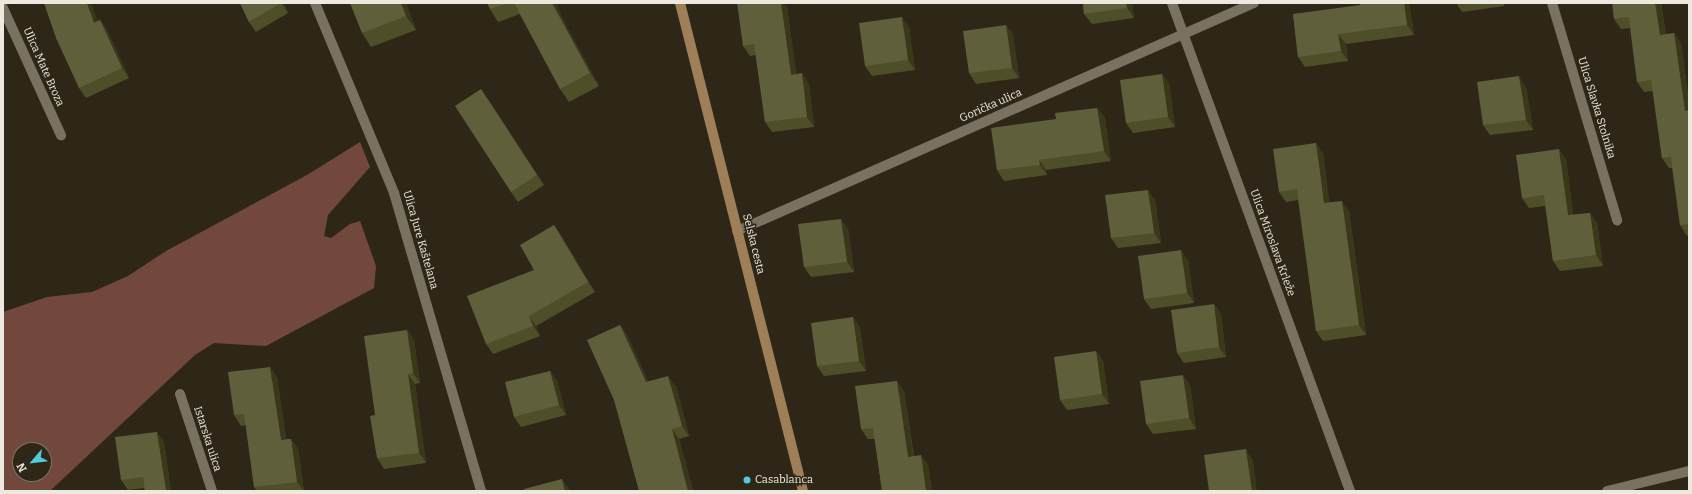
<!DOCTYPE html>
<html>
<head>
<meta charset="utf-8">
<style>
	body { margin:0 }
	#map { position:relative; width:1692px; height:494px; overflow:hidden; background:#2e2718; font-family:Bitter,serif }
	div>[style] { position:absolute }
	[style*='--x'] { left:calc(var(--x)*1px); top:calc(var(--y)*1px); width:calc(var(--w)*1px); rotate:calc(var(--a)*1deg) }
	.forest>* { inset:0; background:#71483b }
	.street>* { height:10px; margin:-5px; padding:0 5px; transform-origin:5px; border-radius:5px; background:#7a7260 }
	.secondary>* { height:10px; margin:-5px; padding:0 5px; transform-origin:5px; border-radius:5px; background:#9f7f58 }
	.wall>* { inset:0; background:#4e4f28 }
	.shaded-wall>* { inset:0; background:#3a3819 }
	.building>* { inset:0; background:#5f5f3b }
	.dots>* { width:11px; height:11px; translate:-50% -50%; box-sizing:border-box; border:2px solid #2e2718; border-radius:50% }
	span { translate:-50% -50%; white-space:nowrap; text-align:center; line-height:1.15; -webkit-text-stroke:3px #2e2718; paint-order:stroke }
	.street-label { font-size:11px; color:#ede9df }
	.poi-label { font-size:11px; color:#ede9df }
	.left { translate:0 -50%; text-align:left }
	.frame { position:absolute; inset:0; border:4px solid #ede9df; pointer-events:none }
	.north { position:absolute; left:12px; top:442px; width:40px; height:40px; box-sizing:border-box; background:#2e2718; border:1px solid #7a7568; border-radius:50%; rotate:242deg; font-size:11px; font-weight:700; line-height:16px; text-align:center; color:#ede9df }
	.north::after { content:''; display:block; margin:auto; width:14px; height:18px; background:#53cbda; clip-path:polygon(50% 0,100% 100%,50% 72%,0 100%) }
</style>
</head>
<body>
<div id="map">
	<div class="forest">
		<div style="clip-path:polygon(evenodd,360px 142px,370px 167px,328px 215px,324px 236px,331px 238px,350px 224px,360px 221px,376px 266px,374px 288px,266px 346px,214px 343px,195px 355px,50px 491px,3px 491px,3px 312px,47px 297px,92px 292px,128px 276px,166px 251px,307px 175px,360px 142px,20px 450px,44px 450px,44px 474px,20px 474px,20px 450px)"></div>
	</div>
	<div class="street">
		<div style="--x:315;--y:3;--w:206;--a:67.4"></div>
		<div style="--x:394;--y:193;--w:310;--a:73.7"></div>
		<div style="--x:1172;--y:3;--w:519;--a:69.96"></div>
		<div style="--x:1552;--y:3;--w:227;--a:73.3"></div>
		<div style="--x:3;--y:8;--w:140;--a:65.5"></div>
		<div style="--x:737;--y:231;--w:565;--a:-23.8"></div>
		<div style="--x:180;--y:394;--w:102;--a:71.7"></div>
		<div style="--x:1607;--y:491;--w:84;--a:-13.7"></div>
	</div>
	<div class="secondary">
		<div style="--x:680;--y:3;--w:503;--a:75.85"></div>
	</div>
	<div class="wall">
		<div style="clip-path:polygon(91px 3px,97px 21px,100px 20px,107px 30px,129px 78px,86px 98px,79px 88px)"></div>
		<div style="clip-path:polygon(240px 3px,284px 3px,288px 13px,256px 32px,249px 22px)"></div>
		<div style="clip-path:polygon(406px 3px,416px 30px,371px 47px,362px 33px)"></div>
		<div style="clip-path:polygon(487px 3px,557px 3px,561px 16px,599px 86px,569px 102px,560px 89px,520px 14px,498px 22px,490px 9px)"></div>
		<div style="clip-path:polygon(1083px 3px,1132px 3px,1134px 18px,1092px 24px,1084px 14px)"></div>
		<div style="clip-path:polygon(1409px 3px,1414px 35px,1346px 44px,1348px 61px,1305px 67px,1298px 57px,1293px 14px)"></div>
		<div style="clip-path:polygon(1456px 3px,1504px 3px,1504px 6px,1462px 12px)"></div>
		<div style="clip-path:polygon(1661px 3px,1666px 35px,1674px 33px,1681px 44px,1689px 102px,1689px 235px,1687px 236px,1680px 225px,1672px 168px,1669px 168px,1662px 158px,1653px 91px,1644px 92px,1637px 82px,1630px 28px,1621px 29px,1614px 19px)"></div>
		<div style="clip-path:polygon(787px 7px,796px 74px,809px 84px,814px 127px,772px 132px,765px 122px,756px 55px,750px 56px,743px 46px)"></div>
		<div style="clip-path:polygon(1006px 25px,1013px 35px,1019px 78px,976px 84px,969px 73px)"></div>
		<div style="clip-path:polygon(909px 27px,915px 70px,872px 76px,865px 66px)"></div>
		<div style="clip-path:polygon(1162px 74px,1169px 84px,1175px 127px,1133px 133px,1126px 123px)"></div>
		<div style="clip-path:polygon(1526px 87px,1533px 130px,1490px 135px,1483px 125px)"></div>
		<div style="clip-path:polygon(488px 99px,544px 185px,518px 202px,511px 192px)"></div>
		<div style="clip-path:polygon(1097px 108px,1105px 118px,1111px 161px,1046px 170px,1047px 175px,1004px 181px,997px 170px,1056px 119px)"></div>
		<div style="clip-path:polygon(1323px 153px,1329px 202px,1349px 211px,1366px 335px,1323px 341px,1316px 331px,1298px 200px,1286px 202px,1279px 192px)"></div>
		<div style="clip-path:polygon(1566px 159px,1573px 215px,1590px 213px,1597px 223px,1603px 266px,1560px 271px,1553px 261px,1545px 206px,1529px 208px,1522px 198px)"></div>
		<div style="clip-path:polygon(1155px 200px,1161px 243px,1118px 248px,1111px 238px)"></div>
		<div style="clip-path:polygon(554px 225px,561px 235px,595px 292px,536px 326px,540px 336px,493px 354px,486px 344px,534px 270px)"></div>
		<div style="clip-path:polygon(848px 229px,854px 272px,811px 277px,804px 267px)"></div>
		<div style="clip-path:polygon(1188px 260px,1194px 303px,1151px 309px,1144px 299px)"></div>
		<div style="clip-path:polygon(1214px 304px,1221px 314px,1226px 357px,1184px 363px,1177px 353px)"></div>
		<div style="clip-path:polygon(853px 317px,860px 328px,866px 371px,824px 376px,817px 366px)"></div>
		<div style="clip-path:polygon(620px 325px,627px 335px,648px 381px,676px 386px,689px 436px,679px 439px,693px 491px)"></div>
		<div style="clip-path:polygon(407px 330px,414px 340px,420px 383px,415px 384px,426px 463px,384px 469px,377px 458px,375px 415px)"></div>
		<div style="clip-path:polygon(1096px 351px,1103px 361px,1109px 404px,1067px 410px,1060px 400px)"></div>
		<div style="clip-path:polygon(550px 371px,557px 381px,566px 415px,521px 427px,514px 417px)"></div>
		<div style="clip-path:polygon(277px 377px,286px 439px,291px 439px,298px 449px,304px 491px,257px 491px,254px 487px,246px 425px,241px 426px,234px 415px)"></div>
		<div style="clip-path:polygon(1190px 385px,1196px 429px,1153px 434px,1146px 424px)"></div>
		<div style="clip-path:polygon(904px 391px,914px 456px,928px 465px,932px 491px,882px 491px,875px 439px,868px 439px,861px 429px)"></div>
		<div style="clip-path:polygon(164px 442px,171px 491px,145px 491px,144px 488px,128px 490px,121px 480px)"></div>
	</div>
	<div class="shaded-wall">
		<div style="clip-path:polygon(87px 3px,91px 3px,101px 33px,94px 23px)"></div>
		<div style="clip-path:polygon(281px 3px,284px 3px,288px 13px)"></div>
		<div style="clip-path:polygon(401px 3px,406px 3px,416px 30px,406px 16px)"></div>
		<div style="clip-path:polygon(552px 3px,557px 3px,561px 16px,599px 86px,590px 73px)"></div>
		<div style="clip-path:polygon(781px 3px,784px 3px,787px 7px,798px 85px,791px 75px)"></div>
		<div style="clip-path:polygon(1126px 3px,1132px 3px,1134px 18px,1127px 8px)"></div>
		<div style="clip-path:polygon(1404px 3px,1409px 3px,1414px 35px,1407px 25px)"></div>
		<div style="clip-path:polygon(1655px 3px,1661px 3px,1667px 45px,1660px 35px)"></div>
		<div style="clip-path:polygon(902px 17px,909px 27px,915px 70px,908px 60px)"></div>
		<div style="clip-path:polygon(100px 20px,107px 30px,129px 78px,122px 68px)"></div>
		<div style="clip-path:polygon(1006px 25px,1013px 35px,1019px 78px,1012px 68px)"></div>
		<div style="clip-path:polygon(1674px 33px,1681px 44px,1689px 102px,1689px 117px,1685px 111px)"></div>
		<div style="clip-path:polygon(1338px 34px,1346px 44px,1348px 61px,1341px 51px)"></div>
		<div style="clip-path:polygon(802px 73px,809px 84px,814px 127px,807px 117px)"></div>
		<div style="clip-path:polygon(1162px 74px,1169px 84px,1175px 127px,1168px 117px)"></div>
		<div style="clip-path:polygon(1519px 76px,1526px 87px,1533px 130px,1526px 120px)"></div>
		<div style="clip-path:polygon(481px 89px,488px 99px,544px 185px,537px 175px)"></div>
		<div style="clip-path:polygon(1097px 108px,1105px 118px,1111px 161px,1104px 151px)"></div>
		<div style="clip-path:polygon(1316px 143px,1323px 153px,1331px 213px,1324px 203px)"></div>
		<div style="clip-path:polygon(1559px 149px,1566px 159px,1575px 226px,1568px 215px)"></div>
		<div style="clip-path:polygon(1039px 160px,1046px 170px,1047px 175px,1040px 165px)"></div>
		<div style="clip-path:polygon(1148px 190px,1155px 200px,1161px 243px,1154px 233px)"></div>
		<div style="clip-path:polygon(1342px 201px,1349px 211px,1366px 335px,1359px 325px)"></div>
		<div style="clip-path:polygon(1590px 213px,1597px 223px,1603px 266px,1596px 255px)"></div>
		<div style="clip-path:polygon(841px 219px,848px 229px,854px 272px,847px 262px)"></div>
		<div style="clip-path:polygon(554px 225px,561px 235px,595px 292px,588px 282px)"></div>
		<div style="clip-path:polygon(1181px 250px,1188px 260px,1194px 303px,1187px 293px)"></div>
		<div style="clip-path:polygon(1214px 304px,1221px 314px,1226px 357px,1219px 347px)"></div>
		<div style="clip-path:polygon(529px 316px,536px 326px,540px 336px,533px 326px)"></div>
		<div style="clip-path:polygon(853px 317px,860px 328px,866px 371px,859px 361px)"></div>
		<div style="clip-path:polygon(620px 325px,627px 335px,653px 392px,646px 382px)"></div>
		<div style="clip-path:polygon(407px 330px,414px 340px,420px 383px,413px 373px)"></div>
		<div style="clip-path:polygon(1096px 351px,1103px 361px,1109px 404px,1102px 394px)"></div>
		<div style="clip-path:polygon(270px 367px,277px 377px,288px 450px,281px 440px)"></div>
		<div style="clip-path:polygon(550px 371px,557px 381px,566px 415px,559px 405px)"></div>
		<div style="clip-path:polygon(408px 374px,415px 384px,426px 463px,419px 453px)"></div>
		<div style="clip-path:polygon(1183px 375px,1190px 385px,1196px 429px,1189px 418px)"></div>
		<div style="clip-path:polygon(668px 376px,676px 386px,689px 436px,682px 426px)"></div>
		<div style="clip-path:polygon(897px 381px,904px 391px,915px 467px,908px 457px)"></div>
		<div style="clip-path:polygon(672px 429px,679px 439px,693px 491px,688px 491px)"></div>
		<div style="clip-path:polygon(157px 432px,164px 442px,171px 491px,166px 491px)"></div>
		<div style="clip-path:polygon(291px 439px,298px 449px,304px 491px,297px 482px)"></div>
		<div style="clip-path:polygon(1246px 449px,1253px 460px,1257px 491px,1252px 491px)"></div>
		<div style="clip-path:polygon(921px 455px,928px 465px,932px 491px,926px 491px)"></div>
		<div style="clip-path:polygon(562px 479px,569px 489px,570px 491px,565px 491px)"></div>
	</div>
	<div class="building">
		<div style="clip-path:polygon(44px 3px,87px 3px,94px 23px,100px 20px,122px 68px,79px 88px,56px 38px)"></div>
		<div style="clip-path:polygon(240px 3px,281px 3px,249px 22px)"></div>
		<div style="clip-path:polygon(350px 3px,401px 3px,406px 16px,362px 33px)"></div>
		<div style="clip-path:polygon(487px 3px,508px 3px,490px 9px)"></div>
		<div style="clip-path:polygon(514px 3px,552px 3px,590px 73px,560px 89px)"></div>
		<div style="clip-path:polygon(737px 3px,781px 3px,791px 75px,802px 73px,807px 117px,765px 122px,754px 44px,743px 46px)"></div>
		<div style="clip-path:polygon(1083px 3px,1126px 3px,1127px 8px,1084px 14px)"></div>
		<div style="clip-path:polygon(1360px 3px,1404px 3px,1407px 25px,1338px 34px,1341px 51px,1298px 57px,1293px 14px,1360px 5px)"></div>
		<div style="clip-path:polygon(1612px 3px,1655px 3px,1660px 35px,1674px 33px,1685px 111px,1689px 110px,1689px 224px,1680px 225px,1671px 157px,1662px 158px,1651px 80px,1637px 82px,1629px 17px,1614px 19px)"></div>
		<div style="clip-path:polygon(902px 17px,908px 60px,865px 66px,859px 23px)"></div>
		<div style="clip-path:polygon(1006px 25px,1012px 68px,969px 73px,963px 31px)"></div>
		<div style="clip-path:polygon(1162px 74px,1168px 117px,1126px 123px,1120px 80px)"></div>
		<div style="clip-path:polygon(1519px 76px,1526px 120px,1483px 125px,1477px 82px)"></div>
		<div style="clip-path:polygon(481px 89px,537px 175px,511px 192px,455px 106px)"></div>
		<div style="clip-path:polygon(1097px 108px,1104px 151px,1039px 160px,1040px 165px,997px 170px,991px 128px,1056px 119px,1055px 113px)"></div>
		<div style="clip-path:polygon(1316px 143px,1324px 203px,1342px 201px,1359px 325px,1316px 331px,1297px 189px,1279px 192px,1273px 149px)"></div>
		<div style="clip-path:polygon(1559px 149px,1568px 215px,1590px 213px,1596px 255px,1553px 261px,1544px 195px,1522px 198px,1516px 155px)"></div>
		<div style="clip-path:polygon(1148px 190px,1154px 233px,1111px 238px,1105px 195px)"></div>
		<div style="clip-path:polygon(841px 219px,847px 262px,804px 267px,798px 224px)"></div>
		<div style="clip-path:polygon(554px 225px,588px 282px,529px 316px,533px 326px,486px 344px,467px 296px,534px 270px,520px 245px)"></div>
		<div style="clip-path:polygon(1181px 250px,1187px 293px,1144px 299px,1138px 256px)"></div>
		<div style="clip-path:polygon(1214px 304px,1219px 347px,1177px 353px,1171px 310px)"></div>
		<div style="clip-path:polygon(853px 317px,859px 361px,817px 366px,811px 323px)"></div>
		<div style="clip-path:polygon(620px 325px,646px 382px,668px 376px,682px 426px,672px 429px,688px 491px,639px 491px,614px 400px,587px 340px)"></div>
		<div style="clip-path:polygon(407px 330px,413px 373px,408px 374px,419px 453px,377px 458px,370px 416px,375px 415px,364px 336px)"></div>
		<div style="clip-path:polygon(1096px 351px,1102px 394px,1060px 400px,1054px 357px)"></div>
		<div style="clip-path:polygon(270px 367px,281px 440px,291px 439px,297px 482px,254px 487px,244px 414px,234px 415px,228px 372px)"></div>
		<div style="clip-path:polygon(550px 371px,559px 405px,514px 417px,505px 382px)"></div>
		<div style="clip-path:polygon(1183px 375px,1189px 418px,1146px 424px,1140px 381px)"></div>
		<div style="clip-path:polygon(897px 381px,908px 457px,921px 455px,926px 491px,882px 491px,873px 428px,861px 429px,855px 386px)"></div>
		<div style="clip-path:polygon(157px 432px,166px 491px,145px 491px,143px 477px,121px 480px,115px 437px)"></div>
		<div style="clip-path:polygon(1246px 449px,1252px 491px,1209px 491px,1204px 455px)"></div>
		<div style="clip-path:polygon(562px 479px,565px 491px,525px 491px,524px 489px)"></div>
	</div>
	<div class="dots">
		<div style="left:747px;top:480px;background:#53cbda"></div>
	</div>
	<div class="street-label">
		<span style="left:43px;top:67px;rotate:66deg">Ulica Mate Broza</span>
		<span style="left:991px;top:106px;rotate:-24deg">Gorička ulica</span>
		<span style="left:1596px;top:108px;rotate:73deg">Ulica Slavka Stolnika</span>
		<span style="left:420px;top:240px;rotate:74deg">Ulica Jure Kaštelana</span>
		<span style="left:1272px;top:243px;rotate:70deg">Ulica Miroslava Krleže</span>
		<span style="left:753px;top:244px;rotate:76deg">Selska cesta</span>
		<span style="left:207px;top:439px;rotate:72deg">Istarska ulica</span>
	</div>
	<div class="poi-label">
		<span class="left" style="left:755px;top:480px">Casablanca</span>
	</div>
	<div class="frame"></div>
	<div class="north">N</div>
</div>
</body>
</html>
